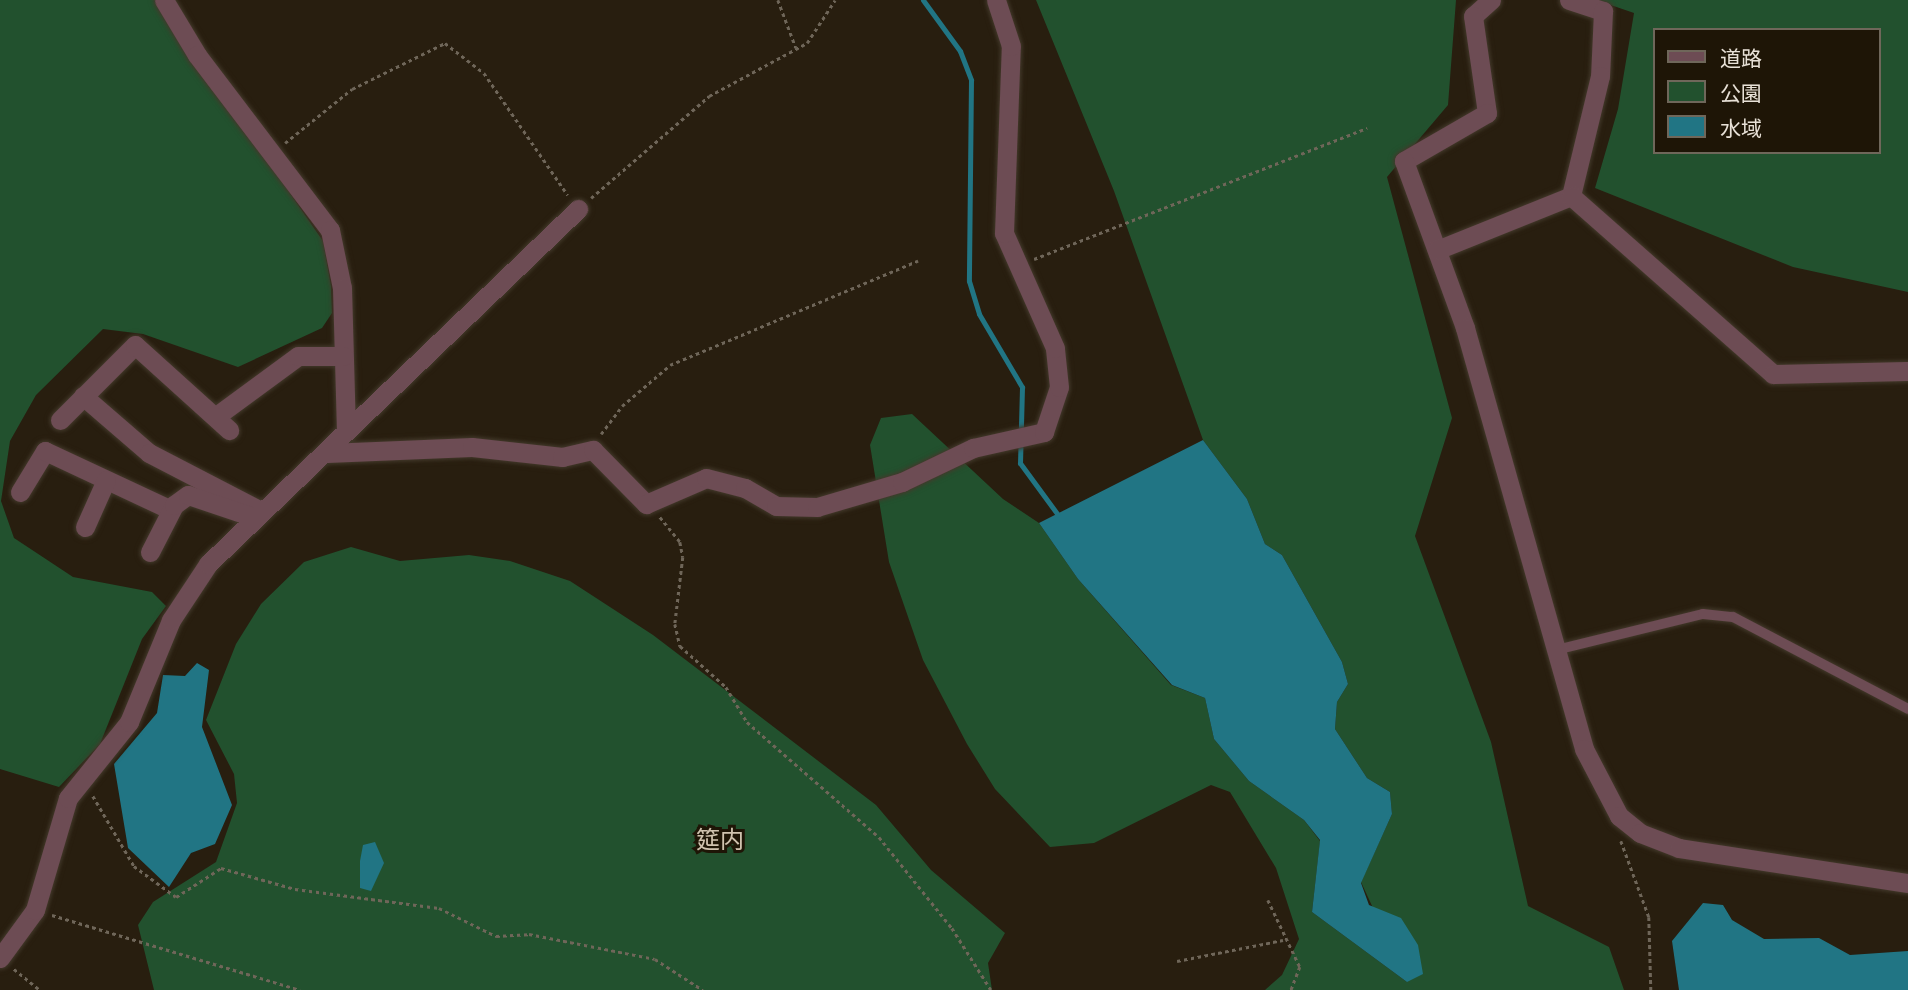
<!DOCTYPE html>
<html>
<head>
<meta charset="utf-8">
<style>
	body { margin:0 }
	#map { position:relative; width:1908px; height:990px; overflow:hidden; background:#281e0f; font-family:Ubuntu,"Noto Sans JP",sans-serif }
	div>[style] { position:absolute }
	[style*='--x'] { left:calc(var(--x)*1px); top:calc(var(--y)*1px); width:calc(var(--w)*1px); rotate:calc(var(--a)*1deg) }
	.green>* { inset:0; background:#22512e }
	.water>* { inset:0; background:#217584 }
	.stream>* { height:5px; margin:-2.5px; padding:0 2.5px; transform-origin:2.5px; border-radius:2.5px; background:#217584 }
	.path>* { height:2.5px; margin-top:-1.25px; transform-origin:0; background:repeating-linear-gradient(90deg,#6f6659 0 3.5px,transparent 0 7px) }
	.roads { filter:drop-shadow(0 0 2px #43392b) drop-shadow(0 0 2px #43392b) }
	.service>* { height:10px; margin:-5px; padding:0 5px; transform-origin:5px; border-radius:5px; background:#6d4c54 }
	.minor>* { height:19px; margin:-9.5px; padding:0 9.5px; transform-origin:9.5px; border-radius:9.5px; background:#6d4c54 }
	span { translate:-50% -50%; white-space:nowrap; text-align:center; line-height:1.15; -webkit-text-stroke:6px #1e1506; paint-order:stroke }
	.quarter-label { font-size:24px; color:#cfc2ae }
	.legend { position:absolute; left:1653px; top:28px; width:228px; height:126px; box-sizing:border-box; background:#1e1506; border:2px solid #6f675a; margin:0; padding:9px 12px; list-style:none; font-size:21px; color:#e8e1d7 }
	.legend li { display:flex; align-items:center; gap:14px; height:35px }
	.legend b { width:35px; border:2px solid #6f675a }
</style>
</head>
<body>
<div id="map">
	<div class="green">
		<div style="clip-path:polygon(0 0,156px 0,323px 241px,331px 286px,332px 313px,322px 328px,238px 367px,143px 334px,103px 329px,36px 395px,10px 441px,1px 501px,14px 538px,73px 577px,152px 592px,166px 606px,142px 639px,100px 744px,59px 787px,0 769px)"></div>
		<div style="clip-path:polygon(1036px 0,1456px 0,1448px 105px,1387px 177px,1452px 418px,1415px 536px,1491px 742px,1528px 906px,1609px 947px,1624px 990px,1265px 990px,1282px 975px,1299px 939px,1276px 868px,1230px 792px,1211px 785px,1094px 843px,1050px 847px,995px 789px,967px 744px,923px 660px,889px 562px,870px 445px,881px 418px,912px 414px,1003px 499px,1039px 523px,1078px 579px,1171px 685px,1205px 698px,1214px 739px,1249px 781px,1304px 820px,1320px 841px,1312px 912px,1407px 982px,1361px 882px,1392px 814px,1390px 792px,1367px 778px,1335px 729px,1337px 702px,1348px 684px,1342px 662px,1282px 555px,1265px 544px,1247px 499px,1203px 440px,1114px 191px)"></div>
		<div style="clip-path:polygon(evenodd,1596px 0,1908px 0,1908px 292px,1793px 267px,1595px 188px,1618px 109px,1634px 13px,1596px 0,1654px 30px,1878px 30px,1878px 152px,1654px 152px,1654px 30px)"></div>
		<div style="clip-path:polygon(351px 547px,400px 561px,469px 555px,510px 561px,570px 581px,653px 635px,876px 805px,931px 870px,1005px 933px,988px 963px,992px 990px,154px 990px,138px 925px,153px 902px,216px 862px,237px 803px,234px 774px,206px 720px,236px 644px,261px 604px,304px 562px)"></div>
	</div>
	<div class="water">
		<div style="clip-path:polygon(1203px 440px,1247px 499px,1265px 544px,1282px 555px,1342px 662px,1348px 684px,1337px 702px,1335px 729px,1367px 778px,1390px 792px,1392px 814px,1361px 883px,1369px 905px,1401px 918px,1418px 945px,1423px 974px,1407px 982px,1312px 912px,1320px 840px,1304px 820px,1249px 781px,1214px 739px,1205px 698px,1172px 685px,1078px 579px,1039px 523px)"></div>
		<div style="clip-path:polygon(197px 663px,209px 670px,202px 727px,232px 805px,215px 844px,191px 853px,169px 887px,128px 848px,114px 764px,157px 713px,163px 675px,185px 676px)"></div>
		<div style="clip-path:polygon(375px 842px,384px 863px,371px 891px,360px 888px,360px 861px,363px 845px)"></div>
		<div style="clip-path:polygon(1703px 903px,1723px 905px,1732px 920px,1764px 939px,1819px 938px,1850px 955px,1908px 951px,1908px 990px,1679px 990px,1672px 941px)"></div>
	</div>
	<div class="stream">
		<div style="--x:923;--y:0;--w:63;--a:54"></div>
		<div style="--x:960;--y:51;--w:31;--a:69"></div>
		<div style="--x:971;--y:80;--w:201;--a:90.6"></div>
		<div style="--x:969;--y:281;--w:34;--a:73"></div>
		<div style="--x:979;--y:314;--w:85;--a:59.5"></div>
		<div style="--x:1022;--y:387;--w:76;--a:91.5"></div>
		<div style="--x:1020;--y:463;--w:64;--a:53.8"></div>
	</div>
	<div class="path">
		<div style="--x:778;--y:0;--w:51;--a:69.4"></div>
		<div style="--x:285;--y:143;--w:86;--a:-38.9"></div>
		<div style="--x:352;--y:89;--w:104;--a:-26.3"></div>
		<div style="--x:445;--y:43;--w:49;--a:37.6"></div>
		<div style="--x:484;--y:73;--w:148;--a:55.5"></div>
		<div style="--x:591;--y:198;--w:156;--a:-40.8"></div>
		<div style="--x:709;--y:96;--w:111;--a:-28.4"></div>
		<div style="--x:807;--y:43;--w:51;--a:-56.9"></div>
		<div style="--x:1034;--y:259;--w:358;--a:-21.5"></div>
		<div style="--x:601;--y:434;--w:35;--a:-53"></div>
		<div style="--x:622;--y:406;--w:63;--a:-40.5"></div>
		<div style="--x:670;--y:365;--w:269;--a:-22.8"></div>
		<div style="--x:660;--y:517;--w:32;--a:51"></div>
		<div style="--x:680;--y:542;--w:15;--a:79"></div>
		<div style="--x:683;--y:557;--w:67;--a:96.8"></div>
		<div style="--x:675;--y:624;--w:23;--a:77"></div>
		<div style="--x:680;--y:646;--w:62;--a:41.7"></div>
		<div style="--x:726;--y:687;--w:41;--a:59"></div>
		<div style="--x:747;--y:722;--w:175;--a:41.1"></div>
		<div style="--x:879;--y:837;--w:117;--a:51.3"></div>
		<div style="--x:952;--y:928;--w:73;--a:57.8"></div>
		<div style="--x:93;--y:796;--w:81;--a:59.6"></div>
		<div style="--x:134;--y:866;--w:52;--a:36.4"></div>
		<div style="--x:176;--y:897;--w:54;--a:-32.8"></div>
		<div style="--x:221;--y:868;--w:77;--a:15.8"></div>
		<div style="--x:295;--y:889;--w:145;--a:7.5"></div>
		<div style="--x:439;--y:908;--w:64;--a:26.2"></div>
		<div style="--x:496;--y:936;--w:33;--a:-3"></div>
		<div style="--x:529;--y:934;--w:128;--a:11.2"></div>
		<div style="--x:655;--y:959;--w:57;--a:32.9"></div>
		<div style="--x:1621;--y:841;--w:81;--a:69.8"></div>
		<div style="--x:1649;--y:917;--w:73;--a:88.4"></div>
		<div style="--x:1268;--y:900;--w:74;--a:64.5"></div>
		<div style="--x:1300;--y:967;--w:25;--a:111"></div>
		<div style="--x:52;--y:915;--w:259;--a:16.8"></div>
		<div style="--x:1177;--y:961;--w:108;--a:-11.2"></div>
		<div style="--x:14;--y:969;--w:33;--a:39"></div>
	</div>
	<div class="roads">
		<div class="service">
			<div style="--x:1556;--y:650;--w:151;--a:-13.8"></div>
			<div style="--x:1703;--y:614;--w:30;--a:6"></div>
			<div style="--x:1733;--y:617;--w:198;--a:27.7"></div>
		</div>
		<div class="minor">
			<div style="--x:164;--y:0;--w:64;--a:59"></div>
			<div style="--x:197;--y:55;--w:220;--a:52.8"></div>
			<div style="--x:330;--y:230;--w:59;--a:78.3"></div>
			<div style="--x:342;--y:288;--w:140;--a:88.4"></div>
			<div style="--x:1491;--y:0;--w:24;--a:138"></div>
			<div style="--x:1473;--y:16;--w:98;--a:81.8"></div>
			<div style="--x:1487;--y:113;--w:96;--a:150"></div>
			<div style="--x:1404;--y:161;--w:178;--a:69.9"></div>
			<div style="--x:1465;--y:328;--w:437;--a:74.2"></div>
			<div style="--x:1584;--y:749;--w:76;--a:62.4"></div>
			<div style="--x:1619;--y:816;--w:27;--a:39"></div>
			<div style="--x:1640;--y:833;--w:42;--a:21"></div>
			<div style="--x:1679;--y:848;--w:232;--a:8.7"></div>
			<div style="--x:1569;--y:0;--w:36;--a:18"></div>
			<div style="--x:1603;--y:11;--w:65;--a:92.6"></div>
			<div style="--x:1600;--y:76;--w:123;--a:103.6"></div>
			<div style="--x:1437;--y:250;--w:144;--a:-21.9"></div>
			<div style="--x:1571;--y:196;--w:269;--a:41.4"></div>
			<div style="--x:1773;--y:374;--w:135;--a:-1.3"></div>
			<div style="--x:83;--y:396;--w:87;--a:40.8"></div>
			<div style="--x:149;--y:453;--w:126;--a:27.4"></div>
			<div style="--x:215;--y:417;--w:103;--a:-36.3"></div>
			<div style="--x:298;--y:356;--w:45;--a:0"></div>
			<div style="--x:60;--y:420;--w:106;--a:-45"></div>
			<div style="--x:135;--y:345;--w:127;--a:42.1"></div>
			<div style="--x:327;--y:453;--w:145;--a:-2.4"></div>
			<div style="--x:472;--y:447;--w:91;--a:6.3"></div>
			<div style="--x:562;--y:457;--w:32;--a:-13"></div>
			<div style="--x:593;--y:450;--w:76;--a:45.5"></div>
			<div style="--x:646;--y:504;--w:65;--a:-23.4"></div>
			<div style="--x:706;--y:478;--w:40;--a:14.4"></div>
			<div style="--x:745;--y:488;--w:36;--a:30"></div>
			<div style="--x:776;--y:506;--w:41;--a:1.4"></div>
			<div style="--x:817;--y:507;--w:89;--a:-16.4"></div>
			<div style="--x:902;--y:482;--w:79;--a:-25.6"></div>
			<div style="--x:973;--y:448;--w:73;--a:-12.7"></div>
			<div style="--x:1044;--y:432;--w:47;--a:-71.6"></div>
			<div style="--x:1059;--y:387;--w:39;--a:-96"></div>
			<div style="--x:1055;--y:348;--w:126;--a:-113.9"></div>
			<div style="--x:1004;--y:233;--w:187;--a:-87.9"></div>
			<div style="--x:1011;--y:46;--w:48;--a:-108.1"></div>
			<div style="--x:20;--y:492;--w:48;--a:-58.6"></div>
			<div style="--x:45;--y:451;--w:139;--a:25.1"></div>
			<div style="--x:85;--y:527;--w:51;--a:-65.9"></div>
			<div style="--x:150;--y:552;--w:53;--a:-62.9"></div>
			<div style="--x:174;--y:505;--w:17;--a:-36"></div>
			<div style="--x:188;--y:495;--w:69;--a:18.7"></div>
			<div style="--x:0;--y:958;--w:59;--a:-53.9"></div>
			<div style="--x:35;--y:910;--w:117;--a:-73.6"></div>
			<div style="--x:68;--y:798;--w:97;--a:-51.2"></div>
			<div style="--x:129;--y:722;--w:110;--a:-67.6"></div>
			<div style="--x:171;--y:620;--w:67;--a:-56.5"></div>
			<div style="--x:208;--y:564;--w:513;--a:-43.81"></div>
		</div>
	</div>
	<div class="quarter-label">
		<span style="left:720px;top:840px">筵内</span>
	</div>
	<ul class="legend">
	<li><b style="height:9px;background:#6d4c54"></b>道路</li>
	<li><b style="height:19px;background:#22512e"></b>公園</li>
	<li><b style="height:19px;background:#217584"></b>水域</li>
	</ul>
</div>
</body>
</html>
